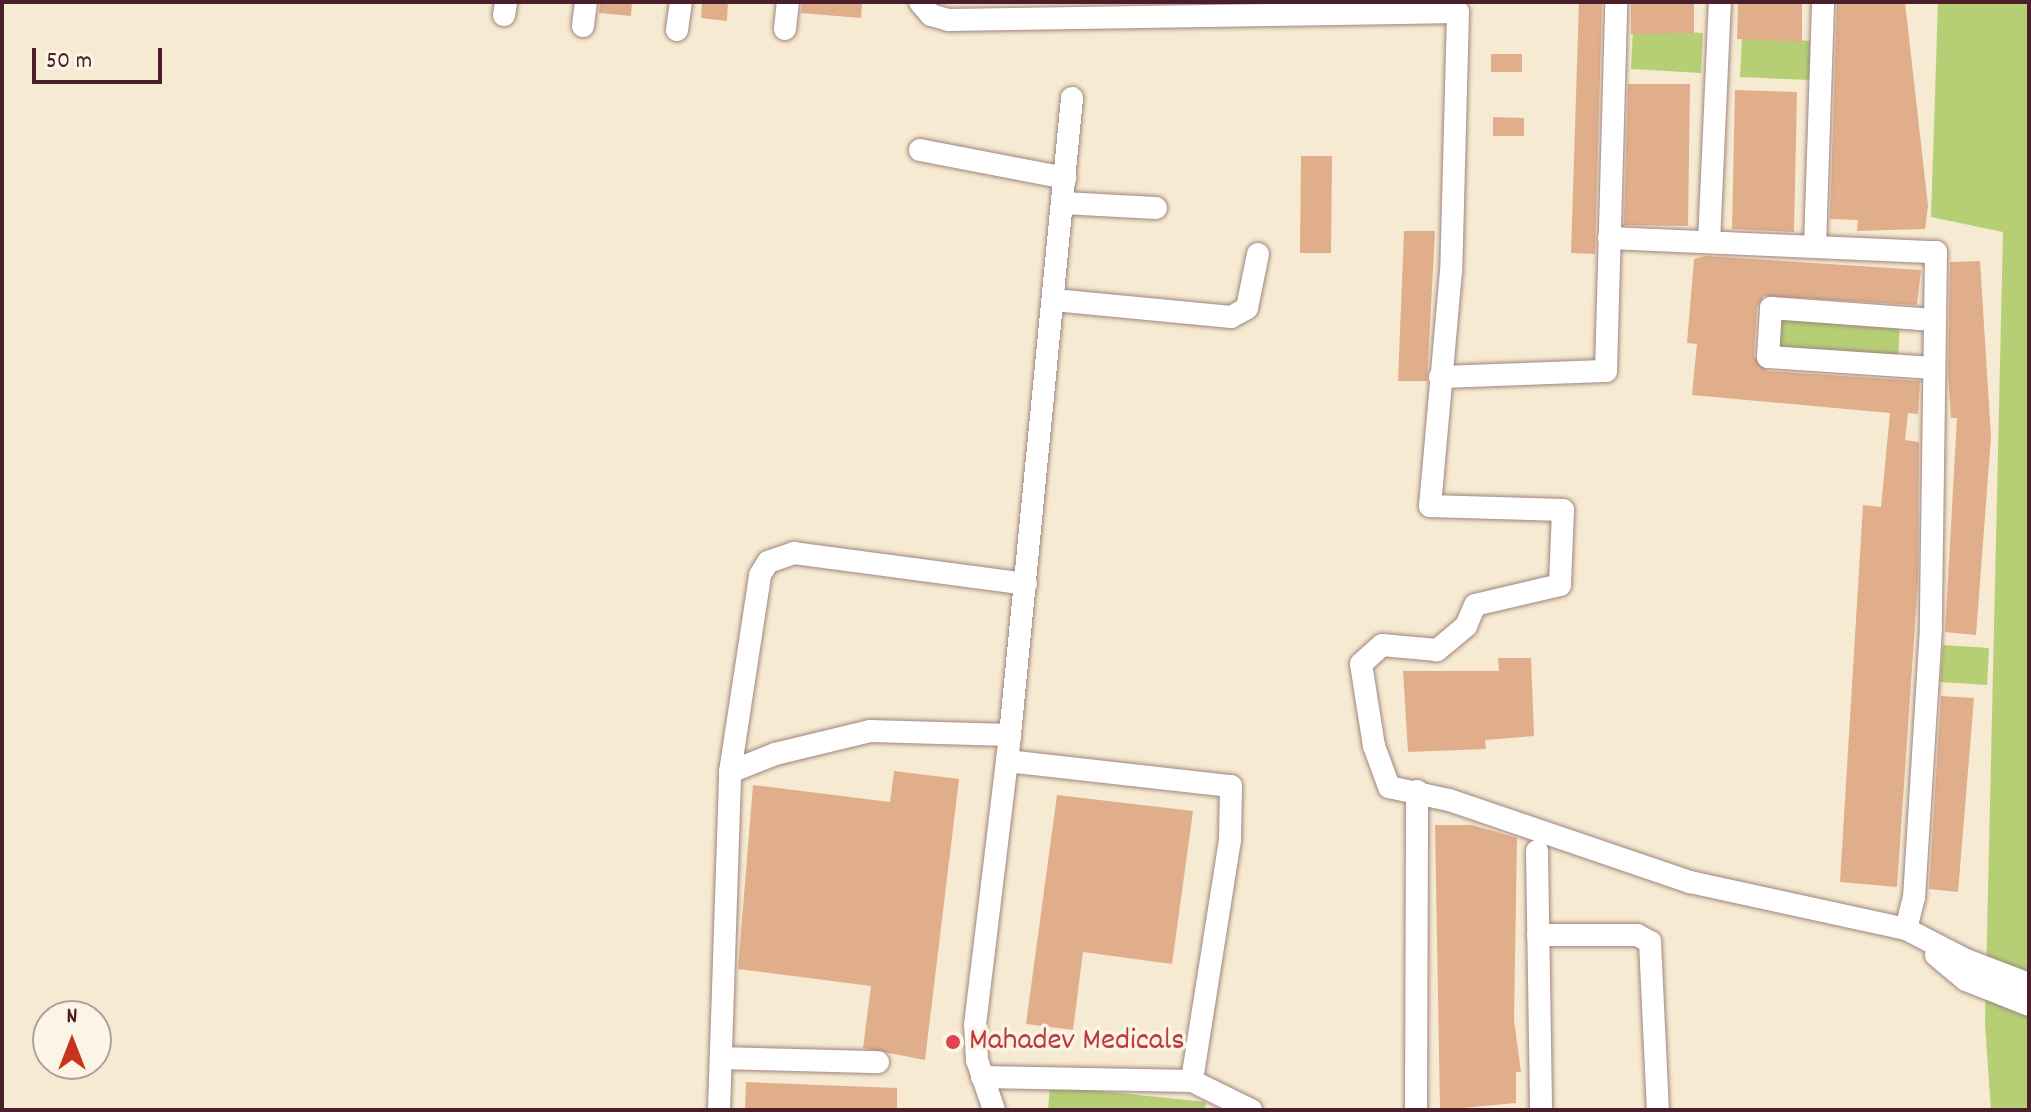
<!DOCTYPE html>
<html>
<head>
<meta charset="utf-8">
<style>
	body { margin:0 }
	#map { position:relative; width:2031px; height:1112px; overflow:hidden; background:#f6ead2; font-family:Dekko,sans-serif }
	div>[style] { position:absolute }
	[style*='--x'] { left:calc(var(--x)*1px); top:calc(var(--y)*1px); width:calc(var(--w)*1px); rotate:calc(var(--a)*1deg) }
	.green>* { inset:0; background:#b6cf75 }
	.building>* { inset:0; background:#e1ae8c }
	.roads { filter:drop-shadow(0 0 2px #a0847e) drop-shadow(0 0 2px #a0847e) }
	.minor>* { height:22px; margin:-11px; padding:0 11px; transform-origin:11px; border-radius:11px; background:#fff }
	.dots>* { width:22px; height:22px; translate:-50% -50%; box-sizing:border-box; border:4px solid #fcf5e5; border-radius:50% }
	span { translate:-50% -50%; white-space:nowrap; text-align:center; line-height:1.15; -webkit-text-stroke:7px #fcf5e5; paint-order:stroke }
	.health-label { font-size:32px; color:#be3a42 }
	.left { translate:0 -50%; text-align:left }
	.frame { position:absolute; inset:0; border:4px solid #4a1f2b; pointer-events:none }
	.north { position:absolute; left:32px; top:1000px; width:80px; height:80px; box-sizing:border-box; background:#fcf5e5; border:2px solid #b59f9b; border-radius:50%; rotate:0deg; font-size:22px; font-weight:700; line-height:32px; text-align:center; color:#4a1f2b }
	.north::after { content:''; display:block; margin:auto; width:28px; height:36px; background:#c8321e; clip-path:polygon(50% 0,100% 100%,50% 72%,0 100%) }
	.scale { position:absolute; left:32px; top:48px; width:130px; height:36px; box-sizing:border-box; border:4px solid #4a1f2b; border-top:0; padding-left:10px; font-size:24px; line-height:28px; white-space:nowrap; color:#4a1f2b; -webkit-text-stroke:6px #fcf5e5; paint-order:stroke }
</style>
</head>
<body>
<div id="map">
	<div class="green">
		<div style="clip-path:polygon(1938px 2px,2029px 2px,2029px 1110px,1991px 1110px,1985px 1024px,2003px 232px,1931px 217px)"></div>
		<div style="clip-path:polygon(1633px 29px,1703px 33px,1701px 73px,1631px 69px)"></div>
		<div style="clip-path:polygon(1742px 37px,1812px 41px,1810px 80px,1740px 77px)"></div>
		<div style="clip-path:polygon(1779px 318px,1900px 325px,1898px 358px,1777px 351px)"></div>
		<div style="clip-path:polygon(1943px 645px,1989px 648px,1987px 685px,1940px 682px)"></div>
		<div style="clip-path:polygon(1050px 1086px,1206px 1102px,1205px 1110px,1048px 1110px)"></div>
	</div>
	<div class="building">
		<div style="clip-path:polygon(600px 2px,632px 2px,631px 16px,599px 13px)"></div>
		<div style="clip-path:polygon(702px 2px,728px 2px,727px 21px,701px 18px)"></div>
		<div style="clip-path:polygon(802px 2px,862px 3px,861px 18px,801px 13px)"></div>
		<div style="clip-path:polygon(1579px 2px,1602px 2px,1595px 254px,1571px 253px)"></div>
		<div style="clip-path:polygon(1631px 2px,1694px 2px,1694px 33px,1631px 34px)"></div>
		<div style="clip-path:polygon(1738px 2px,1802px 2px,1802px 42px,1737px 39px)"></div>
		<div style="clip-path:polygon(1837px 2px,1905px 2px,1928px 206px,1925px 229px,1857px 231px,1858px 220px,1830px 219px)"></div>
		<div style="clip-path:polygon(1491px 54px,1522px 54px,1522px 72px,1491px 72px)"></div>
		<div style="clip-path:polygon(1628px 84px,1690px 84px,1688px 226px,1624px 225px)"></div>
		<div style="clip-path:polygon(1735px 90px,1797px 92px,1794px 232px,1732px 229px)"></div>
		<div style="clip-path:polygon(1493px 117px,1524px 118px,1524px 136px,1493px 136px)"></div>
		<div style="clip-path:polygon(1301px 156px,1332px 156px,1331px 253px,1300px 253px)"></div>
		<div style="clip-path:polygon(1404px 231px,1435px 231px,1427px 381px,1398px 381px)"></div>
		<div style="clip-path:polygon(1705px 256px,1921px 270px,1917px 305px,1764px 296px,1757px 307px,1754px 356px,1767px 371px,1920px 381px,1918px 414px,1908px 413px,1905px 440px,1919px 442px,1918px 580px,1897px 887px,1840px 882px,1863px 505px,1881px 507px,1890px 413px,1692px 395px,1697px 344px,1687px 343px,1694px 259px)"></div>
		<div style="clip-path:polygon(1980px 261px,1991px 437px,1976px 635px,1945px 632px,1957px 418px,1951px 418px,1948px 373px,1950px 262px)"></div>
		<div style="clip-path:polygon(1498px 658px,1531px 658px,1534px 736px,1485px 740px,1486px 749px,1408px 752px,1403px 671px,1499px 671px)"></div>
		<div style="clip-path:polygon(1941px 696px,1974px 698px,1958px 892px,1929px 889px)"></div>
		<div style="clip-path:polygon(894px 771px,959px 779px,925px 1060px,863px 1048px,871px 986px,738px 969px,753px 785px,890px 802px)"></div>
		<div style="clip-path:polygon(1057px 795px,1193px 811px,1172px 964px,1083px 952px,1073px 1030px,1026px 1024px)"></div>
		<div style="clip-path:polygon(1435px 825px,1472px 825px,1517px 838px,1514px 1020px,1521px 1072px,1516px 1072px,1516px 1103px,1440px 1110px)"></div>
		<div style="clip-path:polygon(746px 1082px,897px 1088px,897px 1110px,745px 1110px)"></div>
	</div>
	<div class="roads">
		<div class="minor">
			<div style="--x:920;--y:2;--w:17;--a:50"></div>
			<div style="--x:931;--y:15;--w:18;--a:16"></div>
			<div style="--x:948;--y:20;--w:510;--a:-0.9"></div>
			<div style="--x:1458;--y:12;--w:259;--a:91.5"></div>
			<div style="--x:1451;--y:271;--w:236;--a:95.1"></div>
			<div style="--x:1430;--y:506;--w:133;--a:1.7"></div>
			<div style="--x:1563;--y:510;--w:75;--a:92.3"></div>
			<div style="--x:1560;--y:585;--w:87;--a:166.8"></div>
			<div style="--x:1475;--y:605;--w:23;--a:113"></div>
			<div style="--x:1466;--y:626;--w:38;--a:140"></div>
			<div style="--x:1437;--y:650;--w:55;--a:-174.8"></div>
			<div style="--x:1382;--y:645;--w:28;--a:138"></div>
			<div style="--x:1361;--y:664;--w:83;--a:81"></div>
			<div style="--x:1374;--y:746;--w:44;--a:69.9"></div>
			<div style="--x:1389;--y:787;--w:61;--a:12.2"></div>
			<div style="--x:1449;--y:800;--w:255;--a:18.8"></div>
			<div style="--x:1690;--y:882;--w:221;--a:12.3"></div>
			<div style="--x:1906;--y:929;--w:68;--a:27.3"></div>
			<div style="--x:1966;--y:960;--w:67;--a:20.9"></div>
			<div style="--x:504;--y:15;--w:13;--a:-81"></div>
			<div style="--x:583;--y:26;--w:24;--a:-83"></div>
			<div style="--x:785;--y:29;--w:27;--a:-84"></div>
			<div style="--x:677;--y:30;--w:28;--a:-82"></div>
			<div style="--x:920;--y:150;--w:148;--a:10.9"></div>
			<div style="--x:1063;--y:203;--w:93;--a:3.1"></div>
			<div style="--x:1609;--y:238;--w:327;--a:2.5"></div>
			<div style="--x:1936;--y:252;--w:376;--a:90.8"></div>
			<div style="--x:1931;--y:628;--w:270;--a:93.6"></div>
			<div style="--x:1914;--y:897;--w:33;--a:104"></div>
			<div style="--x:1709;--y:242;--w:240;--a:-87.4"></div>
			<div style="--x:1815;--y:246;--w:244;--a:-88.1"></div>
			<div style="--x:1054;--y:300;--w:178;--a:5.5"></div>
			<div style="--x:1231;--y:317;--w:18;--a:-29"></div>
			<div style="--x:1247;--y:308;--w:55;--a:-78.5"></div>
			<div style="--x:1933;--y:368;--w:165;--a:-176.2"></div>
			<div style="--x:1768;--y:357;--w:49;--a:-86.5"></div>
			<div style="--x:1771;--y:308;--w:163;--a:4.2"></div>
			<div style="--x:1440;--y:377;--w:166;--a:-2.1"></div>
			<div style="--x:1606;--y:371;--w:369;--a:-88.4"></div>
			<div style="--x:1007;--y:761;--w:225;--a:6.4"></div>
			<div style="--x:1231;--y:786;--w:54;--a:91.1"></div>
			<div style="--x:1230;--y:840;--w:244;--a:99"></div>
			<div style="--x:730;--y:772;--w:48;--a:-21.8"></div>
			<div style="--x:775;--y:754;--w:98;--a:-13.6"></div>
			<div style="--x:870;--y:731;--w:140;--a:1.6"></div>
			<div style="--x:1537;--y:851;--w:259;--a:89.1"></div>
			<div style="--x:1538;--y:935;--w:99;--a:0"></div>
			<div style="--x:1637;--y:935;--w:15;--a:28"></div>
			<div style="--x:1650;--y:942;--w:168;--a:87.3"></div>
			<div style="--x:1936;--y:955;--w:39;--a:40"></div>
			<div style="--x:1966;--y:980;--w:68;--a:21.6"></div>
			<div style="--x:721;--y:1058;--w:157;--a:1.5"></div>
			<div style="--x:982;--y:1077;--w:210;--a:1.1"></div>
			<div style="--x:1192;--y:1081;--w:66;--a:26.2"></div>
			<div style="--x:719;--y:1110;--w:338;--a:-88.1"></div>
			<div style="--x:730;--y:772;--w:199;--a:-81.3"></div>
			<div style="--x:760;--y:575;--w:15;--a:-58"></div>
			<div style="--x:768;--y:562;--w:28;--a:-19"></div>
			<div style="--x:794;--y:553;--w:234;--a:7.6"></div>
			<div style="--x:994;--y:1110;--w:53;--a:-108.8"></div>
			<div style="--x:977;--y:1060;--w:35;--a:-93"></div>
			<div style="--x:975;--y:1025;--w:292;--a:-83.1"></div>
			<div style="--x:1010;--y:735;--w:640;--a:-84.44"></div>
			<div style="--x:1416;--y:1110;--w:319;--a:-89.8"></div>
		</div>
	</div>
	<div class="dots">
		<div style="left:953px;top:1042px;background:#e0444e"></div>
	</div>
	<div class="health-label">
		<span class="left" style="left:969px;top:1042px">Mahadev Medicals</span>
	</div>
	<div class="frame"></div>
	<div class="north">N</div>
	<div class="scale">50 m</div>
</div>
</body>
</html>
